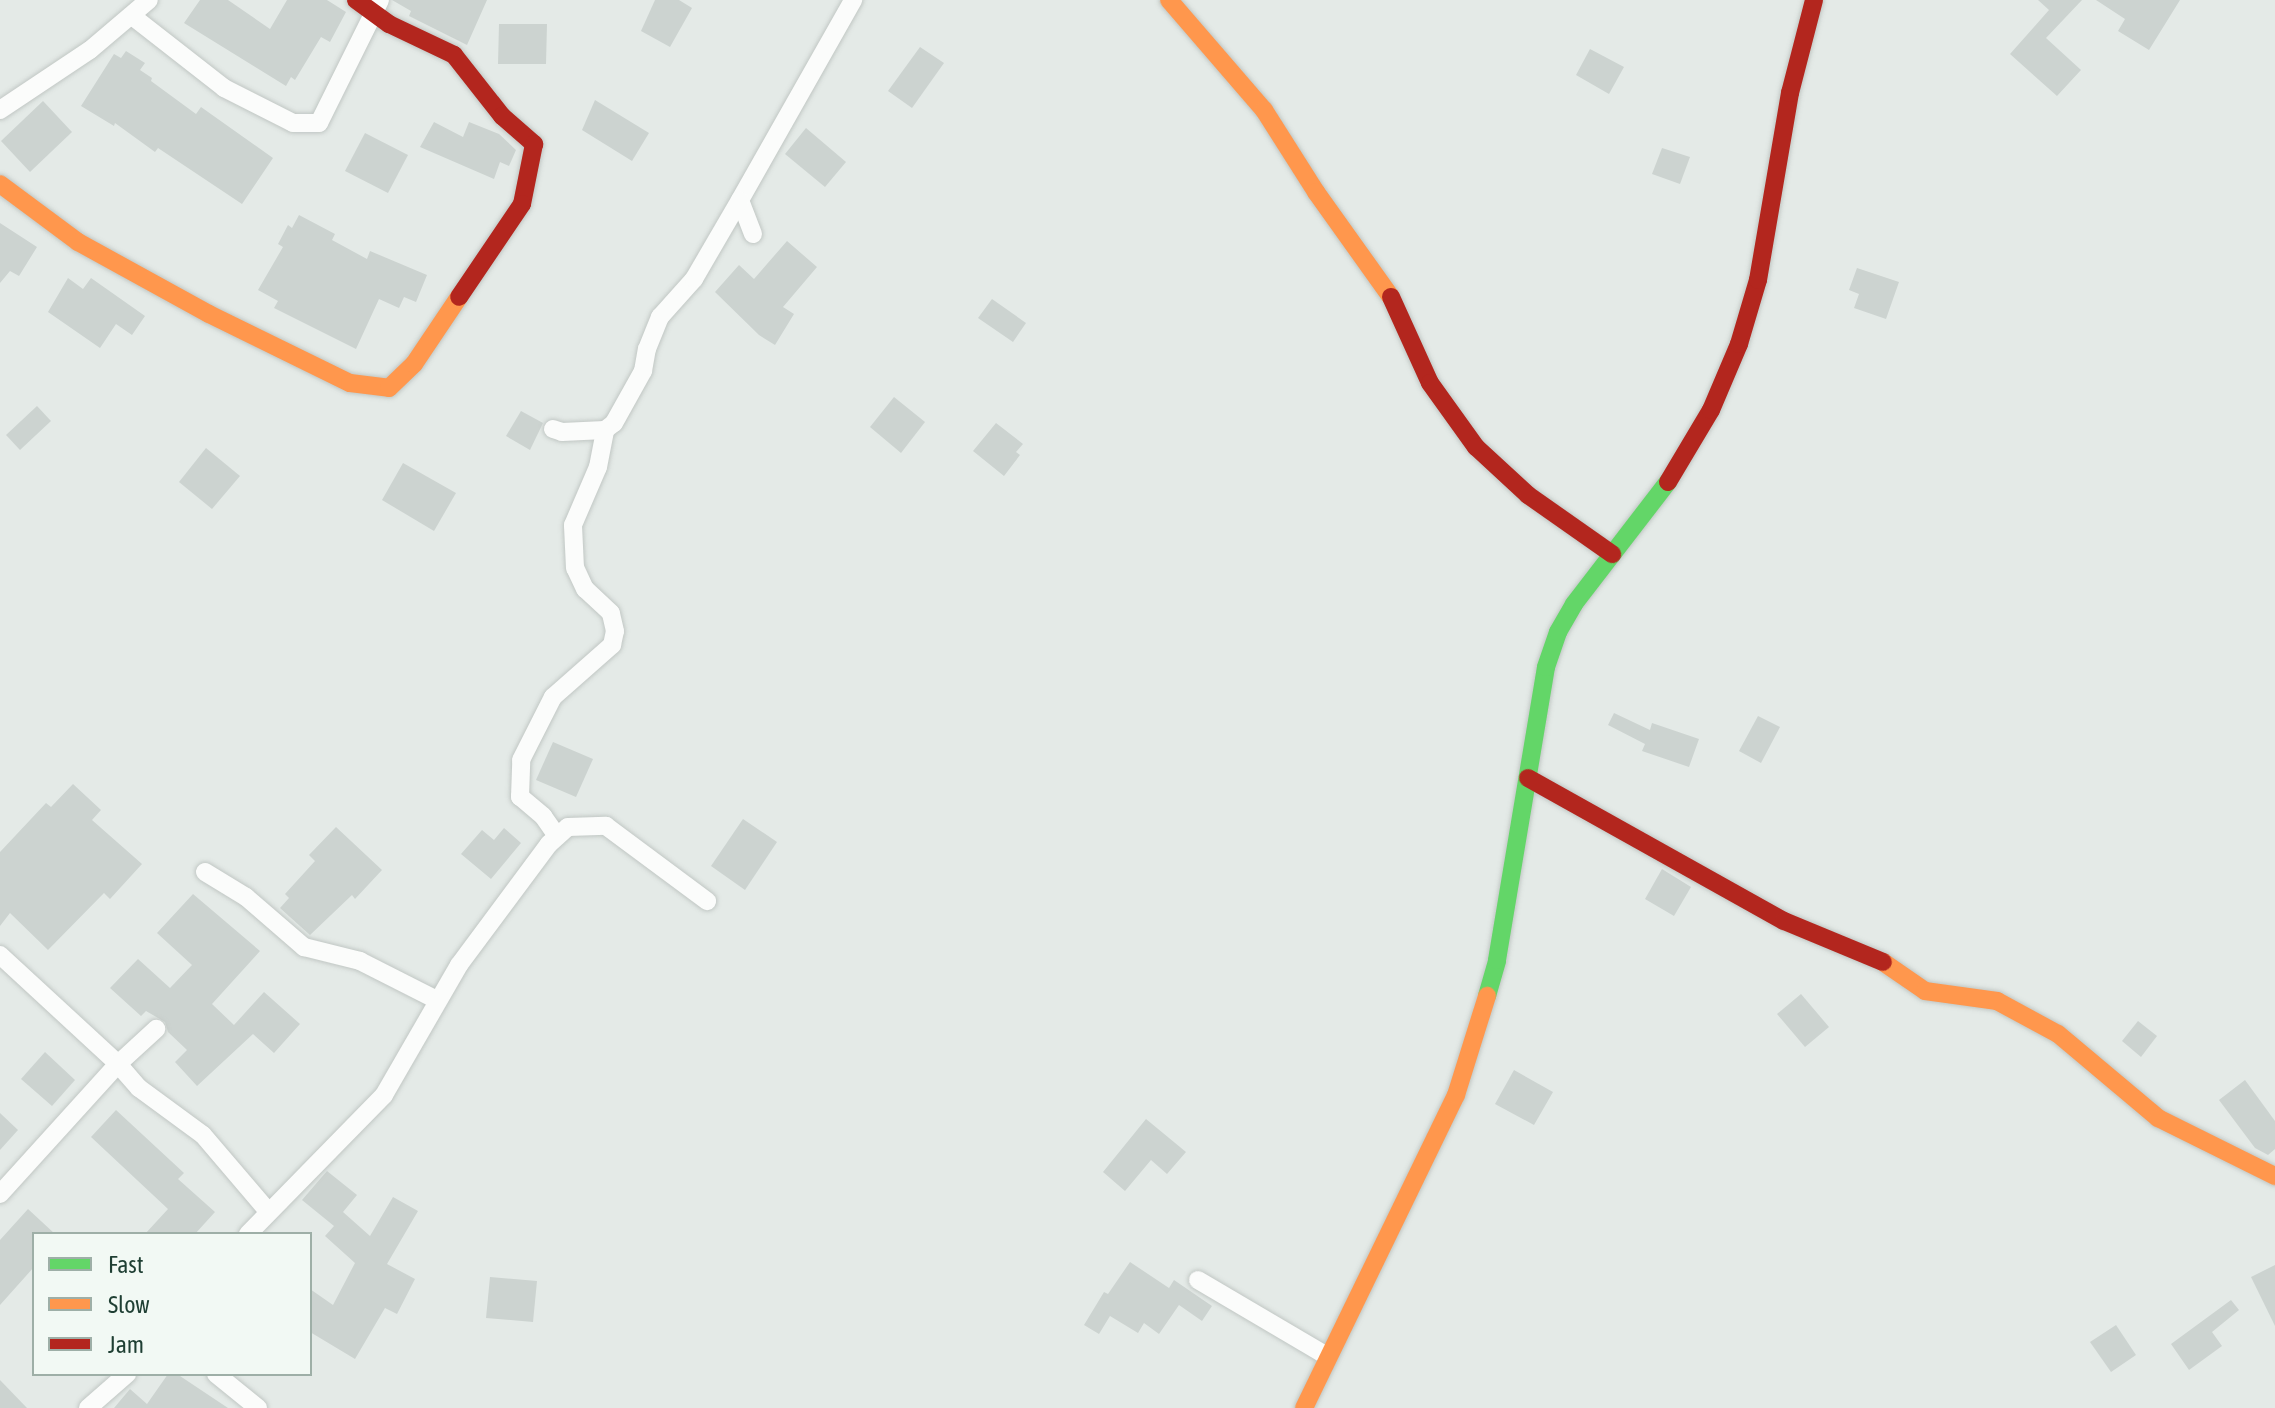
<!DOCTYPE html>
<html>
<head>
<meta charset="utf-8">
<style>
	body { margin:0 }
	#map { position:relative; width:2275px; height:1408px; overflow:hidden; background:#e4eae7; font-family:"Asap Condensed",sans-serif }
	div>[style] { position:absolute }
	[style*='--x'] { left:calc(var(--x)*1px); top:calc(var(--y)*1px); width:calc(var(--w)*1px); rotate:calc(var(--a)*1deg) }
	.building>* { inset:0; background:#ccd3d0 }
	.roads { filter:drop-shadow(0 0 2px #c1c7c4) drop-shadow(0 0 2px #c1c7c4) }
	.street>* { height:18px; margin:-9px; padding:0 9px; transform-origin:9px; border-radius:9px; background:#fbfcfb }
	.fast>* { height:18px; margin:-9px; padding:0 9px; transform-origin:9px; border-radius:9px; background:#63d668 }
	.slow>* { height:18px; margin:-9px; padding:0 9px; transform-origin:9px; border-radius:9px; background:#ff974d }
	.jam>* { height:18px; margin:-9px; padding:0 9px; transform-origin:9px; border-radius:9px; background:#b3261e }
	span { translate:-50% -50%; white-space:nowrap; text-align:center; line-height:1.15; -webkit-text-stroke:6px #f2f9f4; paint-order:stroke }
	.legend { position:absolute; left:32px; top:1232px; width:280px; height:144px; box-sizing:border-box; background:#f2f9f4; border:2px solid #9eafa7; margin:0; padding:10px 14px; list-style:none; font-size:24px; color:#1f3f33 }
	.legend li { display:flex; align-items:center; gap:16px; height:40px }
	.legend b { width:40px; border:2px solid #9eafa7 }
</style>
</head>
<body>
<div id="map">
	<div class="building">
		<div style="clip-path:polygon(200px 0,228px 0,270px 29px,287px 0,327px 0,346px 12px,330px 42px,321px 37px,295px 80px,291px 77px,286px 86px,184px 23px)"></div>
		<div style="clip-path:polygon(392px 0,487px 0,467px 45px,409px 16px,411px 11px)"></div>
		<div style="clip-path:polygon(655px 0,679px 0,692px 8px,670px 47px,641px 31px)"></div>
		<div style="clip-path:polygon(2038px 0,2082px 0,2046px 38px,2081px 70px,2057px 96px,2010px 54px,2049px 10px)"></div>
		<div style="clip-path:polygon(2096px 0,2180px 0,2149px 50px,2118px 31px,2125px 19px)"></div>
		<div style="clip-path:polygon(499px 24px,547px 24px,546px 64px,498px 64px)"></div>
		<div style="clip-path:polygon(920px 47px,944px 63px,912px 108px,888px 91px)"></div>
		<div style="clip-path:polygon(1590px 49px,1624px 67px,1609px 94px,1576px 75px)"></div>
		<div style="clip-path:polygon(126px 51px,145px 63px,140px 70px,152px 78px,151px 81px,196px 114px,201px 107px,273px 158px,242px 204px,158px 148px,155px 152px,115px 123px,114px 126px,81px 106px,114px 54px,121px 58px)"></div>
		<div style="clip-path:polygon(595px 100px,649px 133px,632px 161px,582px 130px)"></div>
		<div style="clip-path:polygon(43px 101px,72px 132px,30px 172px,1px 141px)"></div>
		<div style="clip-path:polygon(434px 122px,463px 137px,469px 122px,499px 134px,516px 150px,509px 166px,500px 162px,494px 179px,420px 147px)"></div>
		<div style="clip-path:polygon(806px 128px,846px 162px,825px 187px,785px 154px)"></div>
		<div style="clip-path:polygon(365px 133px,408px 155px,388px 193px,345px 171px)"></div>
		<div style="clip-path:polygon(1662px 148px,1690px 157px,1680px 184px,1652px 174px)"></div>
		<div style="clip-path:polygon(299px 215px,335px 234px,332px 240px,367px 259px,370px 251px,427px 275px,416px 302px,404px 297px,399px 308px,379px 299px,356px 349px,274px 308px,278px 301px,258px 290px,283px 247px,278px 244px,288px 225px,292px 228px)"></div>
		<div style="clip-path:polygon(0 223px,37px 247px,19px 276px,10px 271px,0 283px)"></div>
		<div style="clip-path:polygon(787px 241px,817px 267px,783px 307px,794px 314px,775px 345px,759px 335px,715px 292px,739px 265px,754px 279px)"></div>
		<div style="clip-path:polygon(1857px 268px,1899px 282px,1886px 319px,1854px 308px,1859px 294px,1849px 290px)"></div>
		<div style="clip-path:polygon(68px 278px,83px 289px,91px 278px,145px 316px,132px 335px,116px 324px,100px 348px,48px 312px)"></div>
		<div style="clip-path:polygon(992px 299px,1026px 323px,1013px 342px,978px 318px)"></div>
		<div style="clip-path:polygon(894px 397px,925px 422px,901px 453px,870px 427px)"></div>
		<div style="clip-path:polygon(37px 406px,51px 421px,20px 450px,6px 435px)"></div>
		<div style="clip-path:polygon(521px 411px,543px 423px,530px 450px,506px 436px)"></div>
		<div style="clip-path:polygon(996px 423px,1023px 444px,1016px 452px,1020px 455px,1004px 476px,973px 451px)"></div>
		<div style="clip-path:polygon(206px 448px,240px 476px,212px 509px,179px 482px)"></div>
		<div style="clip-path:polygon(403px 463px,456px 493px,434px 531px,382px 500px)"></div>
		<div style="clip-path:polygon(1614px 713px,1650px 730px,1652px 723px,1699px 739px,1689px 767px,1642px 751px,1645px 744px,1608px 725px)"></div>
		<div style="clip-path:polygon(1758px 716px,1780px 727px,1761px 763px,1739px 751px)"></div>
		<div style="clip-path:polygon(553px 742px,593px 759px,576px 797px,536px 780px)"></div>
		<div style="clip-path:polygon(73px 784px,101px 810px,92px 820px,142px 864px,110px 899px,104px 893px,48px 950px,10px 913px,0 926px,0 852px,46px 803px,51px 807px)"></div>
		<div style="clip-path:polygon(743px 819px,777px 842px,745px 890px,711px 866px)"></div>
		<div style="clip-path:polygon(336px 827px,382px 870px,355px 899px,352px 895px,310px 935px,280px 908px,289px 898px,285px 894px,315px 861px,309px 855px)"></div>
		<div style="clip-path:polygon(504px 828px,521px 843px,491px 879px,461px 854px,482px 830px,494px 840px)"></div>
		<div style="clip-path:polygon(1662px 869px,1691px 887px,1674px 916px,1645px 899px)"></div>
		<div style="clip-path:polygon(193px 894px,260px 951px,212px 1004px,234px 1025px,264px 992px,300px 1024px,274px 1053px,253px 1034px,197px 1086px,175px 1062px,187px 1050px,168px 1032px,165px 1022px,146px 1011px,141px 1016px,110px 988px,138px 959px,170px 988px,192px 965px,157px 933px)"></div>
		<div style="clip-path:polygon(1801px 994px,1829px 1027px,1805px 1047px,1777px 1014px)"></div>
		<div style="clip-path:polygon(2138px 1021px,2157px 1036px,2141px 1057px,2122px 1041px)"></div>
		<div style="clip-path:polygon(45px 1052px,75px 1080px,52px 1106px,21px 1079px)"></div>
		<div style="clip-path:polygon(1514px 1070px,1553px 1092px,1534px 1125px,1495px 1104px)"></div>
		<div style="clip-path:polygon(2245px 1080px,2275px 1121px,2275px 1149px,2268px 1155px,2255px 1148px,2219px 1100px)"></div>
		<div style="clip-path:polygon(116px 1110px,184px 1173px,178px 1179px,215px 1212px,195px 1234px,145px 1234px,168px 1209px,91px 1137px)"></div>
		<div style="clip-path:polygon(0 1113px,18px 1130px,0 1150px)"></div>
		<div style="clip-path:polygon(1146px 1119px,1186px 1152px,1167px 1174px,1151px 1160px,1125px 1191px,1103px 1172px)"></div>
		<div style="clip-path:polygon(327px 1171px,357px 1195px,343px 1212px,370px 1236px,393px 1197px,418px 1211px,387px 1264px,415px 1279px,397px 1314px,385px 1308px,355px 1359px,310px 1332px,310px 1289px,333px 1305px,355px 1263px,325px 1236px,334px 1226px,302px 1200px)"></div>
		<div style="clip-path:polygon(28px 1209px,55px 1234px,34px 1234px,34px 1267px,0 1305px,0 1240px)"></div>
		<div style="clip-path:polygon(1130px 1262px,1169px 1288px,1174px 1280px,1212px 1306px,1202px 1321px,1179px 1305px,1159px 1334px,1144px 1323px,1138px 1333px,1110px 1316px,1099px 1334px,1084px 1325px,1104px 1292px,1108px 1294px)"></div>
		<div style="clip-path:polygon(2275px 1265px,2275px 1326px,2251px 1277px)"></div>
		<div style="clip-path:polygon(490px 1277px,537px 1281px,533px 1322px,486px 1318px)"></div>
		<div style="clip-path:polygon(2231px 1300px,2239px 1310px,2212px 1332px,2222px 1346px,2189px 1370px,2171px 1344px)"></div>
		<div style="clip-path:polygon(2116px 1325px,2136px 1355px,2111px 1372px,2090px 1342px)"></div>
		<div style="clip-path:polygon(168px 1374px,177px 1374px,228px 1408px,114px 1408px,130px 1389px,147px 1404px)"></div>
		<div style="clip-path:polygon(0 1380px,27px 1408px,0 1408px)"></div>
	</div>
	<div class="roads">
		<div class="street">
			<div style="--x:132;--y:16;--w:117;--a:38"></div>
			<div style="--x:224;--y:88;--w:77;--a:26.9"></div>
			<div style="--x:293;--y:123;--w:26;--a:0"></div>
			<div style="--x:319;--y:123;--w:137;--a:-63.6"></div>
			<div style="--x:0;--y:110;--w:108;--a:-33.7"></div>
			<div style="--x:90;--y:50;--w:77;--a:-40.3"></div>
			<div style="--x:753;--y:234;--w:36;--a:-111"></div>
			<div style="--x:740;--y:200;--w:230;--a:-60.5"></div>
			<div style="--x:553;--y:429;--w:9;--a:18"></div>
			<div style="--x:562;--y:432;--w:43;--a:-2.7"></div>
			<div style="--x:605;--y:430;--w:11;--a:-38"></div>
			<div style="--x:614;--y:423;--w:60;--a:-60.9"></div>
			<div style="--x:643;--y:371;--w:22;--a:-80"></div>
			<div style="--x:647;--y:349;--w:35;--a:-68"></div>
			<div style="--x:660;--y:317;--w:51;--a:-48.2"></div>
			<div style="--x:694;--y:279;--w:91;--a:-59.8"></div>
			<div style="--x:557;--y:836;--w:24;--a:-125"></div>
			<div style="--x:543;--y:816;--w:30;--a:-140"></div>
			<div style="--x:520;--y:797;--w:37;--a:-88"></div>
			<div style="--x:521;--y:760;--w:71;--a:-63.1"></div>
			<div style="--x:553;--y:697;--w:79;--a:-41.4"></div>
			<div style="--x:612;--y:645;--w:14;--a:-78"></div>
			<div style="--x:615;--y:631;--w:18;--a:-103"></div>
			<div style="--x:611;--y:613;--w:35;--a:-137"></div>
			<div style="--x:585;--y:589;--w:23;--a:-115"></div>
			<div style="--x:575;--y:568;--w:43;--a:-92.7"></div>
			<div style="--x:573;--y:525;--w:63;--a:-66.7"></div>
			<div style="--x:598;--y:467;--w:38;--a:-79"></div>
			<div style="--x:205;--y:872;--w:48;--a:31.4"></div>
			<div style="--x:246;--y:897;--w:77;--a:40.8"></div>
			<div style="--x:304;--y:947;--w:58;--a:14"></div>
			<div style="--x:360;--y:961;--w:86;--a:26.9"></div>
			<div style="--x:0;--y:955;--w:161;--a:42.7"></div>
			<div style="--x:118;--y:1064;--w:32;--a:49"></div>
			<div style="--x:139;--y:1088;--w:79;--a:36.3"></div>
			<div style="--x:203;--y:1135;--w:100;--a:49.5"></div>
			<div style="--x:0;--y:1194;--w:176;--a:-47.8"></div>
			<div style="--x:118;--y:1064;--w:52;--a:-42.6"></div>
			<div style="--x:248;--y:1234;--w:194;--a:-45.6"></div>
			<div style="--x:384;--y:1095;--w:150;--a:-60"></div>
			<div style="--x:459;--y:965;--w:151;--a:-53.4"></div>
			<div style="--x:549;--y:844;--w:25;--a:-42"></div>
			<div style="--x:568;--y:827;--w:38;--a:-2"></div>
			<div style="--x:606;--y:826;--w:126;--a:36.6"></div>
			<div style="--x:1198;--y:1280;--w:150;--a:30.5"></div>
			<div style="--x:216;--y:1374;--w:54;--a:39"></div>
			<div style="--x:88;--y:1408;--w:52;--a:-41.1"></div>
		</div>
		<div class="fast">
			<div style="--x:1487;--y:996;--w:37;--a:-74"></div>
			<div style="--x:1497;--y:960;--w:297;--a:-80.5"></div>
			<div style="--x:1546;--y:667;--w:37;--a:-71"></div>
			<div style="--x:1558;--y:632;--w:32;--a:-60"></div>
			<div style="--x:1574;--y:604;--w:154;--a:-52.4"></div>
		</div>
		<div class="slow">
			<div style="--x:1169;--y:0;--w:145;--a:49.2"></div>
			<div style="--x:1264;--y:110;--w:97;--a:57.6"></div>
			<div style="--x:1316;--y:192;--w:129;--a:54.5"></div>
			<div style="--x:0;--y:184;--w:97;--a:36.6"></div>
			<div style="--x:78;--y:242;--w:149;--a:28.8"></div>
			<div style="--x:209;--y:314;--w:157;--a:26.1"></div>
			<div style="--x:350;--y:383;--w:39;--a:7"></div>
			<div style="--x:389;--y:388;--w:35;--a:-44"></div>
			<div style="--x:414;--y:364;--w:81;--a:-56.1"></div>
			<div style="--x:1883;--y:962;--w:51;--a:34.6"></div>
			<div style="--x:1925;--y:991;--w:73;--a:7.9"></div>
			<div style="--x:1997;--y:1001;--w:69;--a:28.4"></div>
			<div style="--x:2058;--y:1034;--w:131;--a:40"></div>
			<div style="--x:2158;--y:1118;--w:131;--a:26.4"></div>
			<div style="--x:1304;--y:1408;--w:348;--a:-64.1"></div>
			<div style="--x:1456;--y:1095;--w:104;--a:-72.6"></div>
		</div>
		<div class="jam">
			<div style="--x:356;--y:0;--w:41;--a:36"></div>
			<div style="--x:389;--y:24;--w:72;--a:25.5"></div>
			<div style="--x:454;--y:55;--w:78;--a:51.8"></div>
			<div style="--x:502;--y:116;--w:43;--a:41.2"></div>
			<div style="--x:534;--y:144;--w:61;--a:101.3"></div>
			<div style="--x:522;--y:204;--w:112;--a:124.1"></div>
			<div style="--x:1391;--y:297;--w:94;--a:65.6"></div>
			<div style="--x:1430;--y:383;--w:79;--a:54.3"></div>
			<div style="--x:1476;--y:447;--w:71;--a:42.7"></div>
			<div style="--x:1528;--y:495;--w:103;--a:35.1"></div>
			<div style="--x:1668;--y:482;--w:84;--a:-59.2"></div>
			<div style="--x:1711;--y:410;--w:72;--a:-67"></div>
			<div style="--x:1739;--y:344;--w:67;--a:-73.5"></div>
			<div style="--x:1758;--y:280;--w:190;--a:-80.3"></div>
			<div style="--x:1790;--y:93;--w:96;--a:-75.5"></div>
			<div style="--x:1528;--y:778;--w:293;--a:29.2"></div>
			<div style="--x:1784;--y:921;--w:107;--a:22.5"></div>
		</div>
	</div>
	<ul class="legend">
	<li><b style="height:10px;background:#63d668"></b>Fast</li>
	<li><b style="height:10px;background:#ff974d"></b>Slow</li>
	<li><b style="height:10px;background:#b3261e"></b>Jam</li>
	</ul>
</div>
</body>
</html>
